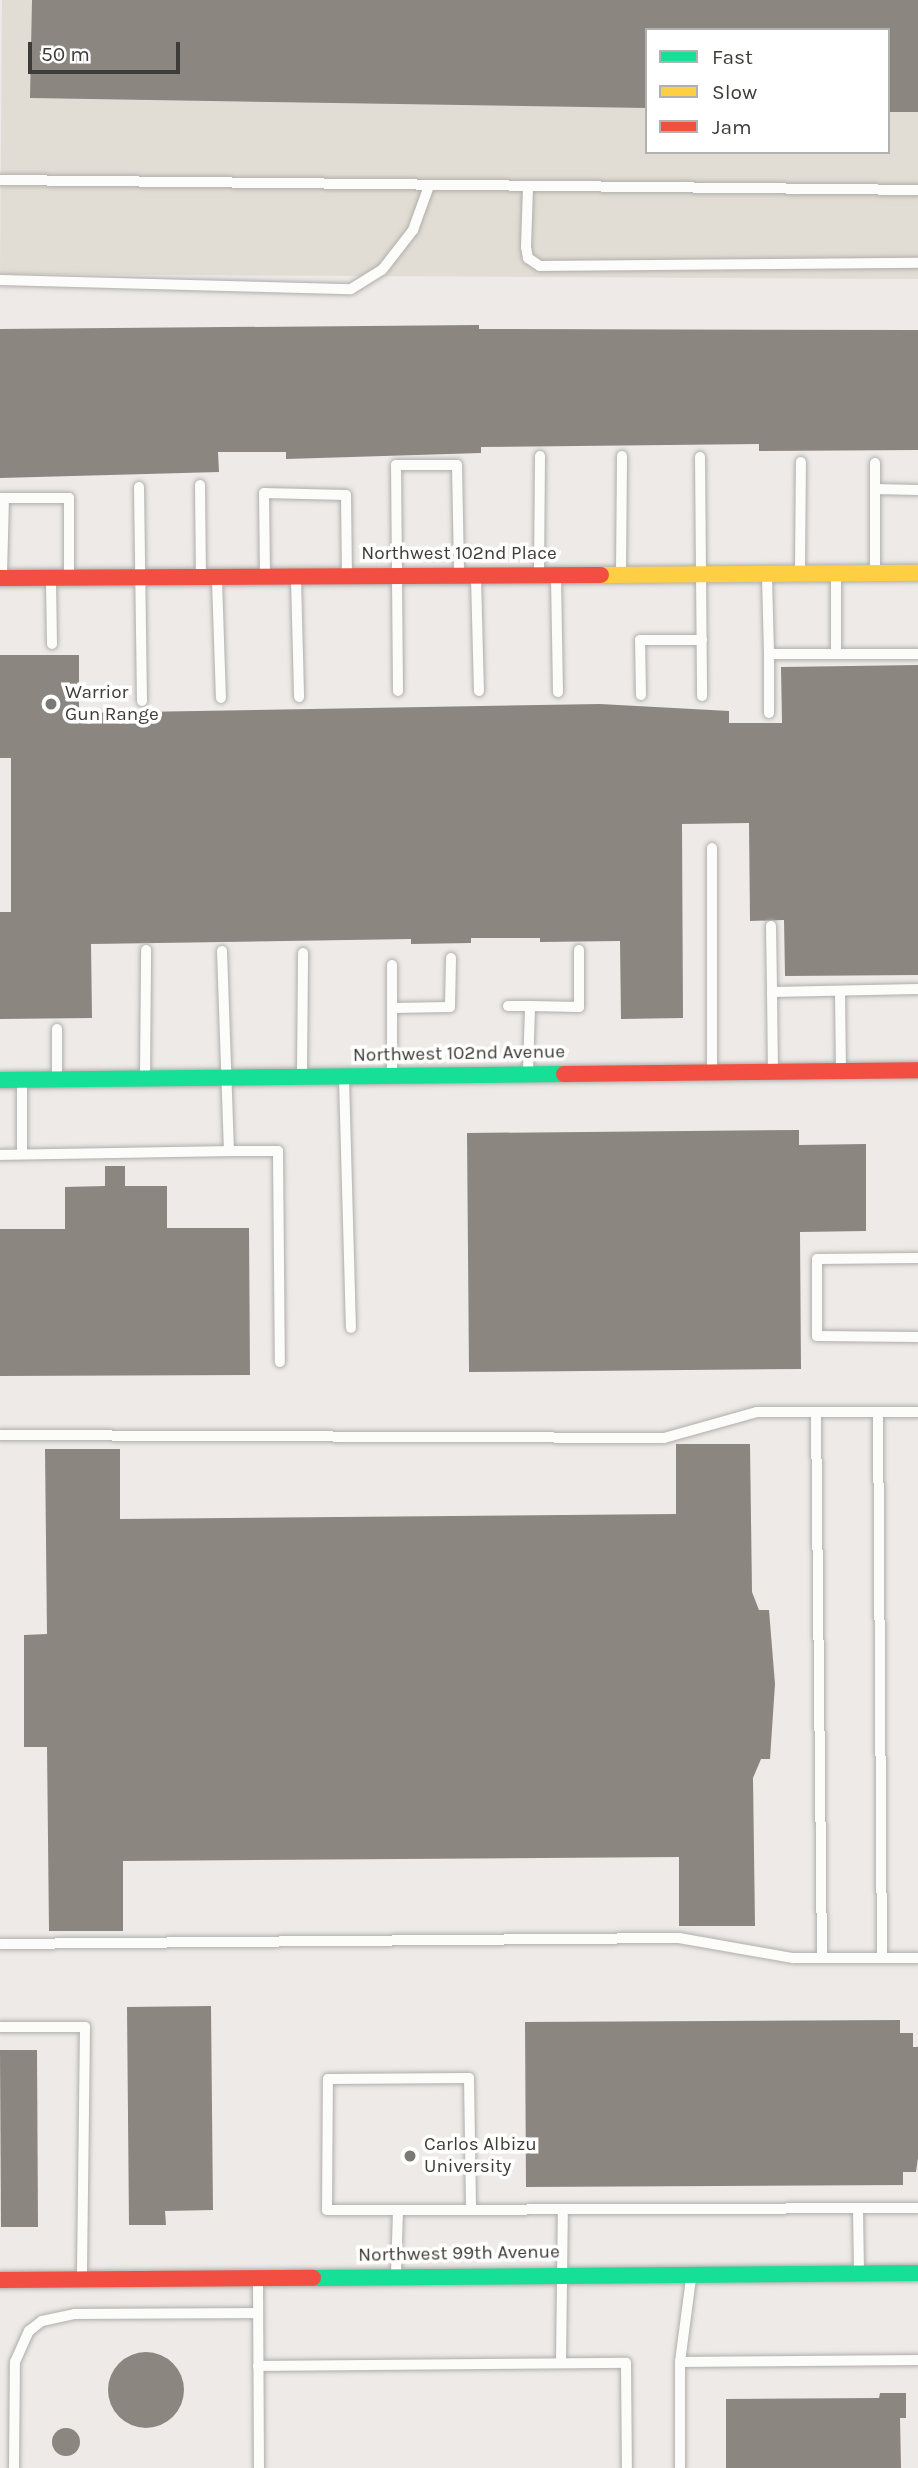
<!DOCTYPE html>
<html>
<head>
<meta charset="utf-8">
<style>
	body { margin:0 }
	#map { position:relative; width:918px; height:2468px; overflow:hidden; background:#edeae7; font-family:Karla,sans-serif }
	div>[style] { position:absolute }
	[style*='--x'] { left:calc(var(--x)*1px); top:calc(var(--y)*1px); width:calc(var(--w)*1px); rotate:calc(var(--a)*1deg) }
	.built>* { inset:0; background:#e2ddd4 }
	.building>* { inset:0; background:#8b8680 }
	.round { border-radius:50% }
	.roads { filter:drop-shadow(0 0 2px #afaeab) drop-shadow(0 0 2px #afaeab) }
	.lane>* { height:10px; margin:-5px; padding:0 5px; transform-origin:5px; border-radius:5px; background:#fcfcfb }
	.fast>* { height:16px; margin:-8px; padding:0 8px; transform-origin:8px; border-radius:8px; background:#16e098 }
	.slow>* { height:16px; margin:-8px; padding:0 8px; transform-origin:8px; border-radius:8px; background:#ffcf43 }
	.jam>* { height:16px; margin:-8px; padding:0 8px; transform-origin:8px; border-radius:8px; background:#f24e42 }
	.dots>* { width:19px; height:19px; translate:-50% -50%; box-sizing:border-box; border:4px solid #fff; border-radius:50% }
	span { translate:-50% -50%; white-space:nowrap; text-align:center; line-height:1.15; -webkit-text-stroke:7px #fff; paint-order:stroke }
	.street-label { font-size:19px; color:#3d3c39 }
	.poi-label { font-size:19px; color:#3d3c39 }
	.left { translate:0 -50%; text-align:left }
	.legend { position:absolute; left:645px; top:28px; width:245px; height:126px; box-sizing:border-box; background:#fff; border:2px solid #b1b1b0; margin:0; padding:9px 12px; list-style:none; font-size:21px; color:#3d3c39 }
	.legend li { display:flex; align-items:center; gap:14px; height:35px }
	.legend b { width:35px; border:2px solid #b1b1b0 }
	.scale { position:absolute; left:28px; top:42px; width:152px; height:32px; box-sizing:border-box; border:4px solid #3d3c39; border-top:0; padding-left:9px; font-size:21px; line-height:24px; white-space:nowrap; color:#3d3c39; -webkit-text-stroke:5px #fff; paint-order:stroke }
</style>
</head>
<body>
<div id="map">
	<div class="built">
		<div style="clip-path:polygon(evenodd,2px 0,918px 0,918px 279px,0 274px,2px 0,647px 30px,888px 30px,888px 152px,647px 152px,647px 30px)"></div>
	</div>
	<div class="building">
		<div style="clip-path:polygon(32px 0,918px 0,918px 112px,888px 112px,888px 30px,647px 30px,647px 108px,30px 98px)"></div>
		<div style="clip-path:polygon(479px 325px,479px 329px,918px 330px,918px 450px,759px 451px,759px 444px,481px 447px,481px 453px,286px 459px,286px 452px,218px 452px,219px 472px,0 478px,0 329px)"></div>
		<div style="clip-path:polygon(0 655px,79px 655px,79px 713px,600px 704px,729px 711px,729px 723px,782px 723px,781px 667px,918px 665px,918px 975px,785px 976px,784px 920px,750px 921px,749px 823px,682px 824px,683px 1018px,621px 1019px,620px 941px,540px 942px,540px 938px,471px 938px,471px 943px,411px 944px,411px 939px,91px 944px,92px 1018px,0 1019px,0 912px,11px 912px,11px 758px,0 758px)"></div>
		<div style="clip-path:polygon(799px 1130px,799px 1145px,866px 1144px,866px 1231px,800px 1232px,801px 1369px,469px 1372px,467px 1133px)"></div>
		<div style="clip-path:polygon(105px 1166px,125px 1166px,125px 1186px,167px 1186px,167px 1228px,249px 1228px,250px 1375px,0 1376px,0 1229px,65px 1229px,65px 1187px,105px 1186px)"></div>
		<div style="clip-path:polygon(676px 1444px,750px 1444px,752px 1592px,759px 1610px,769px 1610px,775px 1684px,770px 1759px,761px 1759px,753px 1778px,755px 1926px,679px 1926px,679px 1857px,123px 1861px,123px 1931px,49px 1931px,47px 1747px,24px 1747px,24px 1635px,47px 1634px,45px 1449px,120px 1449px,120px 1519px,676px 1514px)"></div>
		<div style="clip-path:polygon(211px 2006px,213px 2210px,165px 2211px,166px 2225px,129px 2225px,127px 2007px)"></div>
		<div style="clip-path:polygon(900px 2020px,900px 2033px,913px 2033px,913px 2047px,918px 2047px,918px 2158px,916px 2172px,903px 2172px,903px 2185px,526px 2187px,525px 2022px)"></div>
		<div style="clip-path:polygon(0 2050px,37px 2050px,38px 2227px,1px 2227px)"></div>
		<div class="round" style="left:108px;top:2352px;width:76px;height:76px"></div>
		<div style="clip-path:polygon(880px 2393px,906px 2393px,906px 2418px,900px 2418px,901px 2468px,726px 2468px,726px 2399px,879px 2398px)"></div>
		<div class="round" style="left:52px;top:2428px;width:28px;height:28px"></div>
	</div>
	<div class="roads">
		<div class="lane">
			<div style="--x:0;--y:180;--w:918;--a:0.62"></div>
			<div style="--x:528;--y:187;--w:60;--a:91.9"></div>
			<div style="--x:526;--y:247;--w:11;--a:80"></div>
			<div style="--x:528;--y:258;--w:14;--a:34"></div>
			<div style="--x:540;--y:266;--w:378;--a:-0.5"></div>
			<div style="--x:0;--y:280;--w:351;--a:1.5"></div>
			<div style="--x:351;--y:289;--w:36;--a:-32"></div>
			<div style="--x:382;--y:270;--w:51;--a:-52.2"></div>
			<div style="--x:413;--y:230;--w:47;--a:-70"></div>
			<div style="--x:700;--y:457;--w:239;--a:89.5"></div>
			<div style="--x:875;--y:463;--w:107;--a:90"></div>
			<div style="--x:200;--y:485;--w:89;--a:89.4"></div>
			<div style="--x:139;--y:487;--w:214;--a:89.2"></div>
			<div style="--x:875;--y:489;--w:43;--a:1.3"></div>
			<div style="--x:0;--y:498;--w:4;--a:0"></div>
			<div style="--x:4;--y:498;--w:77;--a:91.5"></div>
			<div style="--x:4;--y:498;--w:65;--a:0"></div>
			<div style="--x:69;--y:498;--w:76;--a:90"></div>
			<div style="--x:800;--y:570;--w:108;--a:-89.5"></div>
			<div style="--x:539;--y:572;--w:116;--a:-89.5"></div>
			<div style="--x:621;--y:572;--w:116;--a:-89.5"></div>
			<div style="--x:265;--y:574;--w:81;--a:-90.7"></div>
			<div style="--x:264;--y:493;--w:82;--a:1.4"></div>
			<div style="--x:346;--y:495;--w:77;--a:89.3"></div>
			<div style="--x:767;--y:577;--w:77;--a:88.5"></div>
			<div style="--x:476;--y:578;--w:113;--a:88.5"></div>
			<div style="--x:556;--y:578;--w:114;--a:89"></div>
			<div style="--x:296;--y:579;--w:118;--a:88.5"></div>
			<div style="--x:217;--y:580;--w:118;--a:88.1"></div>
			<div style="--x:51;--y:581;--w:63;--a:89.1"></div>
			<div style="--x:836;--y:654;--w:77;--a:-90"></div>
			<div style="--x:398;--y:691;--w:226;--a:-90.5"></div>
			<div style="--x:396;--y:465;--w:61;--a:0"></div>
			<div style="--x:457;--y:465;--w:108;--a:88.9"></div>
			<div style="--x:641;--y:695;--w:55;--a:-91"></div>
			<div style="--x:640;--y:640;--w:62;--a:0"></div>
			<div style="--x:769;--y:713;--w:59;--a:-90"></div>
			<div style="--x:769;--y:654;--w:149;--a:0"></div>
			<div style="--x:712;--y:848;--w:221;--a:90"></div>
			<div style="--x:771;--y:926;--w:66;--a:89.1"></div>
			<div style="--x:772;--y:992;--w:146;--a:-1.2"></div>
			<div style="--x:222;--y:951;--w:200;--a:88"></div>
			<div style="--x:229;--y:1151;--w:49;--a:0"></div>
			<div style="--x:278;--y:1151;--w:211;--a:89.5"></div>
			<div style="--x:392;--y:965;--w:108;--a:90"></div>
			<div style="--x:840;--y:991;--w:78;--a:89.3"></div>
			<div style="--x:772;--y:992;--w:78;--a:89.3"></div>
			<div style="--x:508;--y:1006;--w:22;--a:0"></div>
			<div style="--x:392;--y:1008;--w:58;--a:-1"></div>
			<div style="--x:450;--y:1007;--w:49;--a:-88.8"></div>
			<div style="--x:528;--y:1071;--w:65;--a:-88.2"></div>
			<div style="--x:530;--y:1006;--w:49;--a:1.2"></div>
			<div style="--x:579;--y:1007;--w:57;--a:-90"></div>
			<div style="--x:302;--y:1074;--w:121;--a:-89.5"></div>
			<div style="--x:145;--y:1076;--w:126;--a:-89.5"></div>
			<div style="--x:57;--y:1077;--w:48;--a:-90"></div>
			<div style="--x:344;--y:1079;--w:249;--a:88.4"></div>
			<div style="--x:22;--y:1082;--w:72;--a:90"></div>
			<div style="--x:0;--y:1155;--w:229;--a:-1"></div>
			<div style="--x:918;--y:1258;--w:101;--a:179.4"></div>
			<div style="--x:817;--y:1259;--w:77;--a:90"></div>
			<div style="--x:817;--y:1336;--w:101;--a:0.6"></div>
			<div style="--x:816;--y:1412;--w:546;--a:89.37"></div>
			<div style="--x:878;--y:1413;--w:545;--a:89.58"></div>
			<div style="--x:0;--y:1435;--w:664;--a:0.26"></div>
			<div style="--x:664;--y:1438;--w:97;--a:-15.6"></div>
			<div style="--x:757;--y:1412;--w:161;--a:0"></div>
			<div style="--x:0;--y:1944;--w:679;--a:-0.51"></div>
			<div style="--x:679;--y:1938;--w:116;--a:10"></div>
			<div style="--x:793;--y:1958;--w:125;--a:0"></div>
			<div style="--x:0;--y:2027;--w:85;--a:0"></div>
			<div style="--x:85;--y:2027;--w:250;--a:90.7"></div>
			<div style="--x:858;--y:2208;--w:64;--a:89.1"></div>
			<div style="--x:398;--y:2210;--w:71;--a:180"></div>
			<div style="--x:327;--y:2210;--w:131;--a:-89.6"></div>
			<div style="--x:328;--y:2079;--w:141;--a:-0.4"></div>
			<div style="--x:469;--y:2078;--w:132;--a:89.1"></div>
			<div style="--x:396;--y:2274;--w:64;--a:-88.2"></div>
			<div style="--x:398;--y:2210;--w:520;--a:-0.22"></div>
			<div style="--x:258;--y:2281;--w:187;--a:89.7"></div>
			<div style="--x:680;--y:2362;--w:238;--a:-0.5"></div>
			<div style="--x:561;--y:2363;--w:154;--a:-89.3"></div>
			<div style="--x:258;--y:2366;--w:368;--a:-0.5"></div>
			<div style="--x:626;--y:2363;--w:105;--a:89.5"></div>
			<div style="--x:14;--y:2468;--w:106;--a:-89.5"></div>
			<div style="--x:15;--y:2362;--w:34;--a:-66"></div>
			<div style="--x:29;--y:2331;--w:16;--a:-38"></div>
			<div style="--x:42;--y:2321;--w:34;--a:-12"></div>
			<div style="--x:75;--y:2314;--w:183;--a:-0.3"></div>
			<div style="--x:680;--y:2468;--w:106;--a:-90"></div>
			<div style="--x:680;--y:2362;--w:84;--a:-82.5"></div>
		</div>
		<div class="fast">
			<div style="--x:0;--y:1080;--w:564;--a:-0.61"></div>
			<div style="--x:313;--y:2278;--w:605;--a:-0.47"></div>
		</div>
		<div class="slow">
			<div style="--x:601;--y:575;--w:317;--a:-0.4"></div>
		</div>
		<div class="jam">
			<div style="--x:0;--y:578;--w:601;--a:-0.29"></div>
			<div style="--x:564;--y:1074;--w:354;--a:-0.6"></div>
			<div style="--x:0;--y:2280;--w:313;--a:-0.4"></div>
		</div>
	</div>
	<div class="dots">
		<div style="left:51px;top:704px;background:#7b7976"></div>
		<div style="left:410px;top:2156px;background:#7b7976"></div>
	</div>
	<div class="street-label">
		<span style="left:459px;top:554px">Northwest 102nd Place</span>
		<span style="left:459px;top:1054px;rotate:-1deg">Northwest 102nd Avenue</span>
		<span style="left:459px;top:2254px;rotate:-1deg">Northwest 99th Avenue</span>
	</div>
	<div class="poi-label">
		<span class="left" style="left:65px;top:704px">Warrior<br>Gun Range</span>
		<span class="left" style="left:424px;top:2156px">Carlos Albizu<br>University</span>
	</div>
	<ul class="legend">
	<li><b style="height:9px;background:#16e098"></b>Fast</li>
	<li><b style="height:9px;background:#ffcf43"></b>Slow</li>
	<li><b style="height:9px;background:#f24e42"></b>Jam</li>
	</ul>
	<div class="scale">50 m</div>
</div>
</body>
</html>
